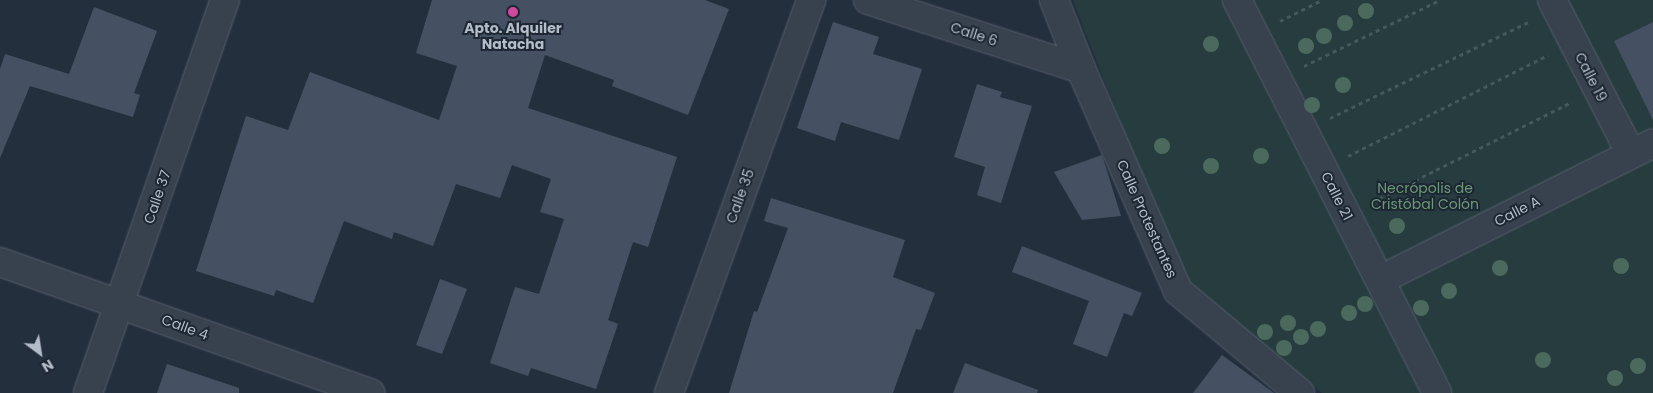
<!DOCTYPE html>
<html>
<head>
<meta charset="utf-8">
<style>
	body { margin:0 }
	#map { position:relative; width:1653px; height:393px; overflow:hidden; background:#242f3e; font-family:Poppins,sans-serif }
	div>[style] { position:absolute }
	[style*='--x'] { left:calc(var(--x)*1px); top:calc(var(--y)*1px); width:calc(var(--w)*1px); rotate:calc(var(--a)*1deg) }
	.green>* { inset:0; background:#263c3f }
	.building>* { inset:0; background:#455162 }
	.path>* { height:3px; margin-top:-1.5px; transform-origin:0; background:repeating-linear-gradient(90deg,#44595c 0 4px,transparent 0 8px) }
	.roads { filter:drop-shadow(0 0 1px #565f6c) drop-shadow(0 0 1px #565f6c) }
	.minor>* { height:28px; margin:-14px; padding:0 14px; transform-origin:14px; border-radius:14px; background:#38414e }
	.trees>* { width:16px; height:16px; margin:-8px; border-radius:50%; background:#4b6a5d }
	.dots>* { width:14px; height:14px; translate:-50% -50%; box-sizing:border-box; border:2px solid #1d2633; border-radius:50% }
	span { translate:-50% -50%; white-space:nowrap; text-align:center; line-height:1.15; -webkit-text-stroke:4px #1d2633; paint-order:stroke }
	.poi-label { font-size:14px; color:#b4bcc9; font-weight:700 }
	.street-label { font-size:14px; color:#b4bcc9 }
	.park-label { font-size:14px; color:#6b9a76 }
	.north { position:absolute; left:15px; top:328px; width:50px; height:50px; -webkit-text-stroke:4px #1d2633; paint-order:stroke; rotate:149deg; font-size:14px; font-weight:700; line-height:20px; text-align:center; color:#b4bcc9 }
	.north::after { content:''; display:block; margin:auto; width:18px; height:22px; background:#b4bcc9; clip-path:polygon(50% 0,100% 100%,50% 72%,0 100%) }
</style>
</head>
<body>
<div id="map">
	<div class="green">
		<div style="clip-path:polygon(1073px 0,1653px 0,1653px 393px,1322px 393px,1184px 286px)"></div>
	</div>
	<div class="building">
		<div style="clip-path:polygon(432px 0,705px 0,729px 9px,688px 115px,612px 86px,614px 80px,545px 55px,528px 108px,677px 157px,648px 247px,633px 242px,608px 320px,618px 324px,596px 389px,531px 368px,528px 376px,490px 363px,515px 287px,539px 294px,564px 219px,540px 212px,551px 179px,512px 165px,500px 198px,456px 184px,433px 246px,394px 232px,392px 239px,344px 221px,313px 303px,276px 290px,274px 296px,196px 271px,246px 116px,288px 130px,310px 72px,439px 120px,457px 66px,416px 53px)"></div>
		<div style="clip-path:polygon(94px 7px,157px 31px,134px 93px,140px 95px,133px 117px,30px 86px,0 158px,0 69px,5px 54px,69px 74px)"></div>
		<div style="clip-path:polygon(833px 22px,879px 37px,873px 54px,922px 69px,899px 140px,841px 122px,835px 141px,797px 128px)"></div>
		<div style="clip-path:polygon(1653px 22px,1653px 120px,1614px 41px)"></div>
		<div style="clip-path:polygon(977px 84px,1002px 92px,1000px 97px,1032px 106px,1001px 203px,977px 195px,985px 167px,954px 157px)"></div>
		<div style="clip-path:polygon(1102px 155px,1121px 216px,1082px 220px,1054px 172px)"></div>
		<div style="clip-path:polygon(771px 198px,905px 240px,893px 277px,935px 293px,921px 330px,916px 329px,893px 393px,729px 393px,754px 311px,757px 312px,788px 228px,764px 221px)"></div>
		<div style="clip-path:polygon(1022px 246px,1142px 293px,1132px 316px,1124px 313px,1107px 357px,1073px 344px,1089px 301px,1012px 272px)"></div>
		<div style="clip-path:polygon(440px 279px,467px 289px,442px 354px,416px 345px)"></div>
		<div style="clip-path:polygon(1222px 355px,1274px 393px,1193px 393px)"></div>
		<div style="clip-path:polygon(965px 363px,1038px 390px,1037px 393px,953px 393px)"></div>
		<div style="clip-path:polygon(167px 364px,239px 388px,239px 393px,157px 393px)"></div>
	</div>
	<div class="path">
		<div style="--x:1280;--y:21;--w:47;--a:-26.6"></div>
		<div style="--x:1304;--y:66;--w:151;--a:-25.9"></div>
		<div style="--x:1330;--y:118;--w:221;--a:-25.8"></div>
		<div style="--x:1348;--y:156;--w:224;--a:-26.8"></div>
		<div style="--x:1372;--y:202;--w:224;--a:-26.6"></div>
	</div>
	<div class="roads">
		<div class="minor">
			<div style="--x:868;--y:0;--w:224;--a:17.9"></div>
			<div style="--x:1054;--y:0;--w:74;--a:68.6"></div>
			<div style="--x:1081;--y:69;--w:242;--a:66.4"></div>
			<div style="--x:1178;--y:291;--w:159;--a:39.9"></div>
			<div style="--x:1237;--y:0;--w:441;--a:63"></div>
			<div style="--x:1552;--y:0;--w:173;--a:62.8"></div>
			<div style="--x:0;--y:262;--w:393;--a:19.5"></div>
			<div style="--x:1380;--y:280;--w:305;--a:-26.6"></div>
			<div style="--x:88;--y:393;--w:416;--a:-70.8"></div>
			<div style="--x:669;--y:393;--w:418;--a:-70.1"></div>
		</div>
	</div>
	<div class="trees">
		<div style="left:1366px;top:11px"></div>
		<div style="left:1345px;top:23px"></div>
		<div style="left:1324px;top:36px"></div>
		<div style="left:1211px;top:44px"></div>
		<div style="left:1306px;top:46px"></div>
		<div style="left:1343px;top:85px"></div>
		<div style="left:1312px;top:105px"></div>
		<div style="left:1162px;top:146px"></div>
		<div style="left:1261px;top:156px"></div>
		<div style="left:1211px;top:166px"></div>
		<div style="left:1397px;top:226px"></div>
		<div style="left:1621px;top:266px"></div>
		<div style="left:1500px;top:268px"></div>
		<div style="left:1449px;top:291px"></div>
		<div style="left:1365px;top:304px"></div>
		<div style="left:1421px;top:308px"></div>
		<div style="left:1349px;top:313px"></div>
		<div style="left:1288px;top:323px"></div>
		<div style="left:1318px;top:329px"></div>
		<div style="left:1265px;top:332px"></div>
		<div style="left:1301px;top:337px"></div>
		<div style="left:1284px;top:348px"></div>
		<div style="left:1543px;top:360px"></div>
		<div style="left:1638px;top:366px"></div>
		<div style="left:1615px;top:378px"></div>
	</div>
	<div class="dots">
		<div style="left:513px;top:12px;background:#d1479c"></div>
	</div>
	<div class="poi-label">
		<span style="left:513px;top:36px">Apto. Alquiler<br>Natacha</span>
	</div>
	<div class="street-label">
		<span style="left:974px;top:34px;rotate:18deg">Calle 6</span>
		<span style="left:1591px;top:77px;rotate:63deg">Calle 19</span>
		<span style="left:740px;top:196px;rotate:-70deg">Calle 35</span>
		<span style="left:1337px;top:196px;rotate:63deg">Calle 21</span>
		<span style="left:157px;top:197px;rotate:-71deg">Calle 37</span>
		<span style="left:1517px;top:211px;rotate:-27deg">Calle A</span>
		<span style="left:1147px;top:219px;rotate:66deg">Calle Protestantes</span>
		<span style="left:185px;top:327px;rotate:20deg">Calle 4</span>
	</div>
	<div class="park-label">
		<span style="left:1425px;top:196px">Necrópolis de<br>Cristóbal Colón</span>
	</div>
	<div class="north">N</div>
</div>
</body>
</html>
